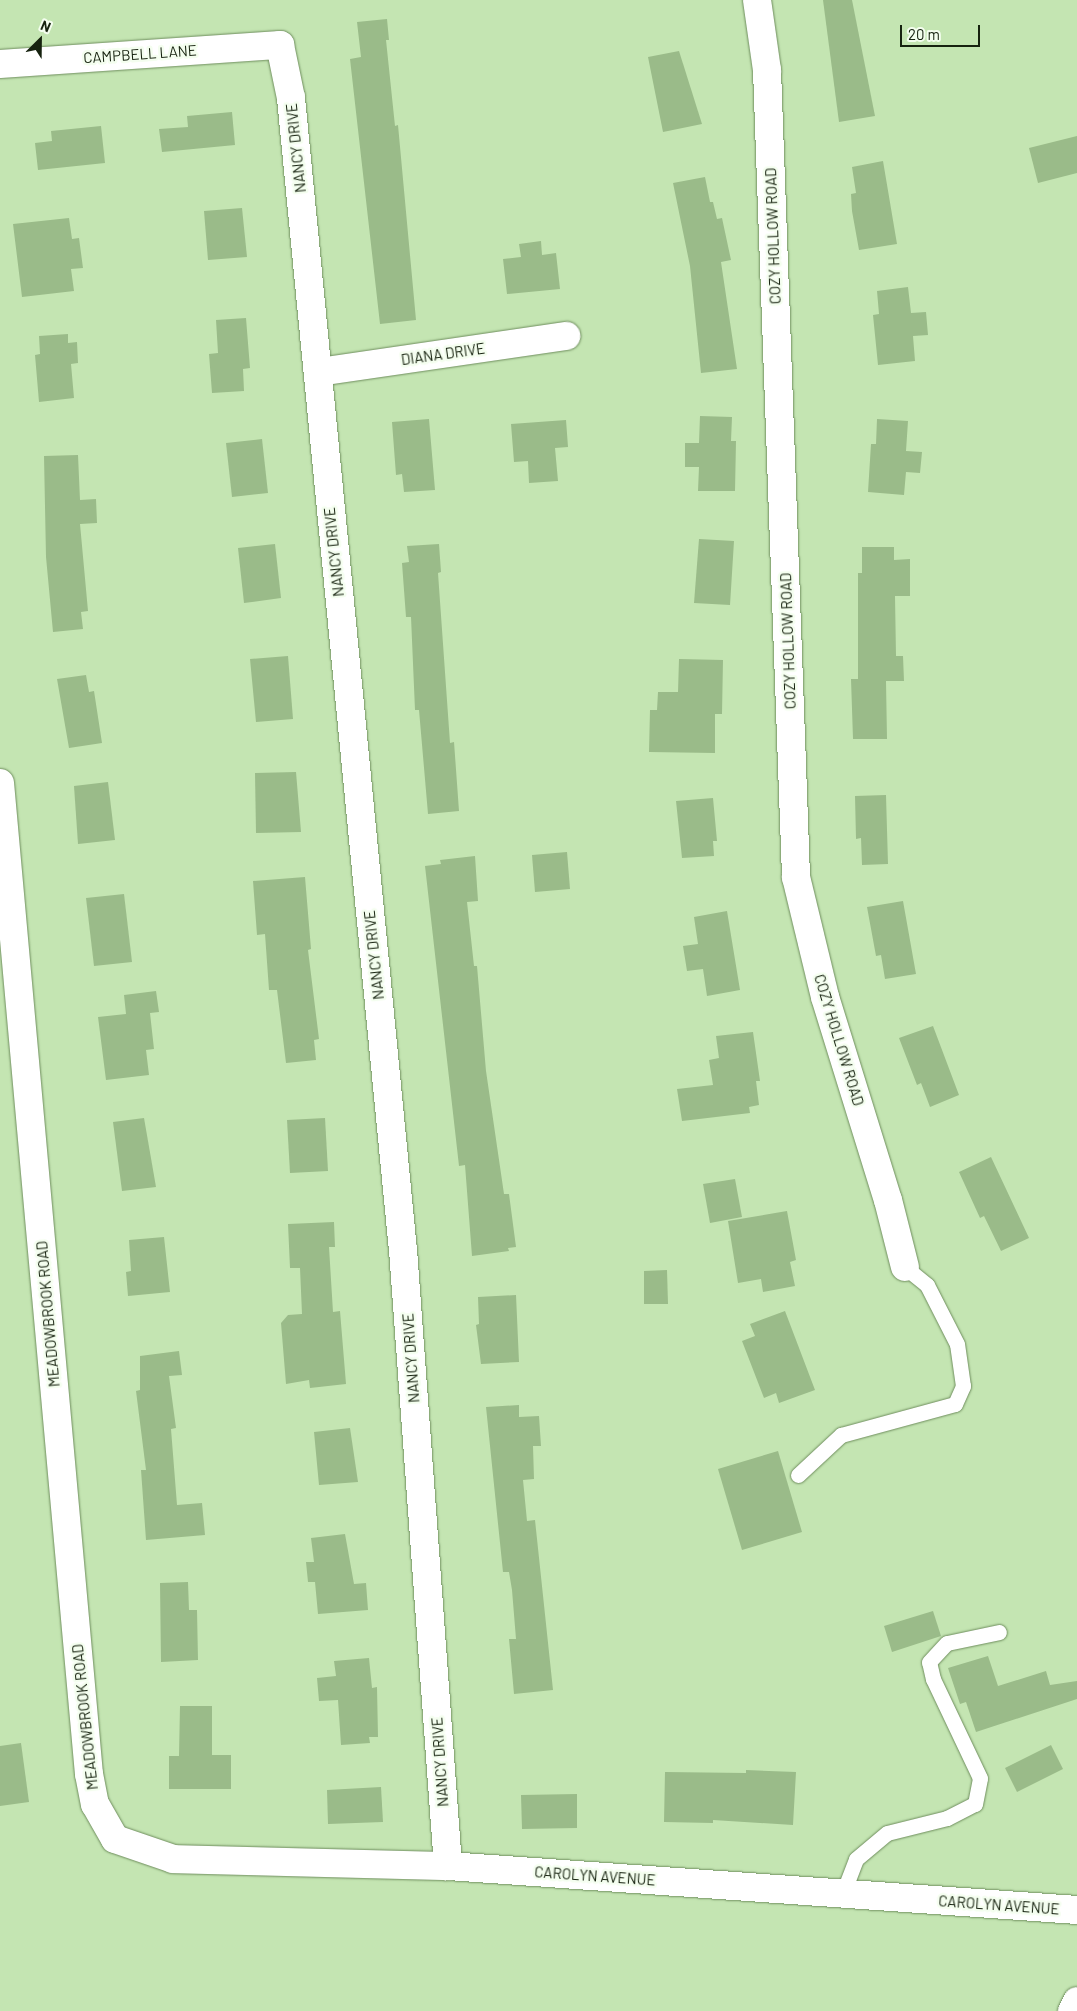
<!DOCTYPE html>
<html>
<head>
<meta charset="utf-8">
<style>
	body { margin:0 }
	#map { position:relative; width:1077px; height:2011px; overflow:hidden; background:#c4e5b2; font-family:Barlow,sans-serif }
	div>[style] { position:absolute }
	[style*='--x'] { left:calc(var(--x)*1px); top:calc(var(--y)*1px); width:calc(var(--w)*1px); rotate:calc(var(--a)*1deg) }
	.building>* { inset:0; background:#9abb89 }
	.roads { filter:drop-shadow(0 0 1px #6f8e5e) drop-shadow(0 0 1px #6f8e5e) }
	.service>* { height:15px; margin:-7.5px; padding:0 7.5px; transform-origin:7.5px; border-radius:7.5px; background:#fff }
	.minor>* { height:28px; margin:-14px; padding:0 14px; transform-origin:14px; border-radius:14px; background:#fff }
	.secondary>* { height:28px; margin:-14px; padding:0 14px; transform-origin:14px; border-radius:14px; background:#fff }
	span { translate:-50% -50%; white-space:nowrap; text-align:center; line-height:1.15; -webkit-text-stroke:5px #f4feef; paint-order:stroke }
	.street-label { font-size:15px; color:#16220f }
	.north { position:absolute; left:15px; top:15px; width:50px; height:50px; -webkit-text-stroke:4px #f4feef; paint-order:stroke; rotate:23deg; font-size:14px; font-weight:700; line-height:20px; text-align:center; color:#16220f }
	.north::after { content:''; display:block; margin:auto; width:18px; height:22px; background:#16220f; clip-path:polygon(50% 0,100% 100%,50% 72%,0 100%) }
	.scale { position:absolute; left:900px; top:25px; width:80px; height:22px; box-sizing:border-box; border:2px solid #16220f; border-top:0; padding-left:6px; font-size:15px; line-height:18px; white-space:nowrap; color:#16220f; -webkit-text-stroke:4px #f4feef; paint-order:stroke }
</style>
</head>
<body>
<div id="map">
	<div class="building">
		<div style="clip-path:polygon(823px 0,852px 0,875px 116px,839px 122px)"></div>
		<div style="clip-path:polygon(387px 19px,389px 40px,386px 40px,395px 126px,398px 125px,416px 320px,380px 324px,350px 59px,361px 57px,357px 22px)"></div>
		<div style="clip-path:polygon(679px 51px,702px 124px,663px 132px,648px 57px)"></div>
		<div style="clip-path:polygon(232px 112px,235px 145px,162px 152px,159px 129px,188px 127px,187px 116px)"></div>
		<div style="clip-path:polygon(101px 126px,105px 163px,38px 170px,35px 143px,52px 141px,51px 131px)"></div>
		<div style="clip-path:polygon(1077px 136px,1077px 173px,1038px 183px,1029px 148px)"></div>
		<div style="clip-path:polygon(883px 161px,897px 244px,859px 250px,852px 211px,851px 194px,856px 193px,852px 167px)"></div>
		<div style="clip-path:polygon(705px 177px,710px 202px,713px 202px,717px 219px,722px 218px,731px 260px,721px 262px,737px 369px,701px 373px,690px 266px,673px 183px)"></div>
		<div style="clip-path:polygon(242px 208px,247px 257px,208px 260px,204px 211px)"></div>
		<div style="clip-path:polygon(69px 218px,72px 239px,79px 238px,83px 268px,71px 269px,74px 291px,22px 297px,13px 224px)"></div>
		<div style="clip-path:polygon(541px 241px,542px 255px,556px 253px,560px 289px,507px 294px,503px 259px,521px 257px,519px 244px)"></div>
		<div style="clip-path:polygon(908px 287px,911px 313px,926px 312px,928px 335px,913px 336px,915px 361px,878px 365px,873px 315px,879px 314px,877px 291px)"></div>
		<div style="clip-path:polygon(246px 318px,250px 368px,243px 369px,244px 391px,212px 393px,209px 354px,218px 353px,216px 320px)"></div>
		<div style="clip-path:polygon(68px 334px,68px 343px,77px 342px,78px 363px,71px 364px,74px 398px,39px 402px,35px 355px,40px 354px,39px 336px)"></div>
		<div style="clip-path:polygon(700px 416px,732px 417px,731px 441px,736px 441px,735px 491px,698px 491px,699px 467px,685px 467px,685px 443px,699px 443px)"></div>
		<div style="clip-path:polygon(429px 419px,435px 490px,404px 492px,402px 474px,396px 475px,392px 422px)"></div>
		<div style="clip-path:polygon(877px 419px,908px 421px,906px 451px,922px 452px,920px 473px,906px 472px,904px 495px,868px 492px,871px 444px,876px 444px)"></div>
		<div style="clip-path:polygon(566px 420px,568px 447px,555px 448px,558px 481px,529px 483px,528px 461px,514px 462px,511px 424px)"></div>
		<div style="clip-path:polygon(262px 439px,268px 493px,232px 497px,226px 443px)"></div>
		<div style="clip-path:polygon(78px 455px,80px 500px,96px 499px,97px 523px,80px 524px,88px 611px,81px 612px,83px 629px,53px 632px,46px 557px,44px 456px)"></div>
		<div style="clip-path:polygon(699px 539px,734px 541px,730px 605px,694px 603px)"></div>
		<div style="clip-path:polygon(275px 544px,281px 598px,244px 603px,238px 548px)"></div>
		<div style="clip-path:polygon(439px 544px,441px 572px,438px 573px,450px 743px,454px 742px,459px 811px,428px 814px,419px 710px,415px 710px,411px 617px,406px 617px,402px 563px,409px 562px,407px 546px)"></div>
		<div style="clip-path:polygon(862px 547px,894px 547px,894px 560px,910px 559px,910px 596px,895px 596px,896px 656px,903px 656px,904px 681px,886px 681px,887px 739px,853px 739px,851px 679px,858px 679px,858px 573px,862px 573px)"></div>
		<div style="clip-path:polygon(288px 656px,293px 719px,256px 722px,250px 659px)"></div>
		<div style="clip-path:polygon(679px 659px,723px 660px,722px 714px,715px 714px,715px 753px,649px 752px,650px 710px,657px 710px,658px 692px,678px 692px)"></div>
		<div style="clip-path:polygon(86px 675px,89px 692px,94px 691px,102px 743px,69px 748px,57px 679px)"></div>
		<div style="clip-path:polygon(296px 772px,301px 832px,256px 833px,255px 773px)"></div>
		<div style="clip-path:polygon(108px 782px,115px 840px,78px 844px,74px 786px)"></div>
		<div style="clip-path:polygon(886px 795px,888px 864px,862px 865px,861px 838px,856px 839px,855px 796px)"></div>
		<div style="clip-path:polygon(713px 798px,717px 841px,713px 841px,714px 856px,682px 858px,676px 801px)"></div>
		<div style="clip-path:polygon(567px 852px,570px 889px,535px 892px,532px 855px)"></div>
		<div style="clip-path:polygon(475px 856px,478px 901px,467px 902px,474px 966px,477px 966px,486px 1071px,504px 1194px,509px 1194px,516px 1247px,508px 1248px,509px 1251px,472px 1256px,465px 1165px,459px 1166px,425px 866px,441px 864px,440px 860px)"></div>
		<div style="clip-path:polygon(305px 877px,311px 949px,308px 950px,319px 1039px,314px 1040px,316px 1060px,286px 1063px,277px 990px,269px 990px,265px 934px,257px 935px,253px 881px)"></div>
		<div style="clip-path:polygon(124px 894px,132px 962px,94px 966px,86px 898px)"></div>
		<div style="clip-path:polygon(903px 901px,916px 974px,885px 979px,881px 955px,876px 956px,867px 907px)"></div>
		<div style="clip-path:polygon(727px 911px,740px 990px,707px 996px,703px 969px,687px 971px,683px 946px,698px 944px,694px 917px)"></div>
		<div style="clip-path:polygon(156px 991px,159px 1012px,150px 1013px,154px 1049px,146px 1050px,149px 1075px,106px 1080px,98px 1017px,126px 1014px,124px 995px)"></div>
		<div style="clip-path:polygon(933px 1026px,959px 1095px,930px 1107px,921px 1083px,917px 1085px,899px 1038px)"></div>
		<div style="clip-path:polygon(753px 1032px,760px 1081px,756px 1081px,759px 1105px,749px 1107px,750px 1113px,682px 1121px,677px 1089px,713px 1085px,709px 1060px,719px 1058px,716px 1036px)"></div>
		<div style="clip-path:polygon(144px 1118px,156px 1187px,122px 1191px,113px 1122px)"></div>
		<div style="clip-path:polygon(325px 1118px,328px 1171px,290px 1173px,287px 1120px)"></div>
		<div style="clip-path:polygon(991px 1157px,1029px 1238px,1001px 1251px,984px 1216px,980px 1218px,959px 1172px)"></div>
		<div style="clip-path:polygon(735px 1179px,742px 1217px,710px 1223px,703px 1184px)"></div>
		<div style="clip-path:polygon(787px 1211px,796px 1260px,790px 1262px,795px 1286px,763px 1292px,761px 1279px,738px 1283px,728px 1221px)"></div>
		<div style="clip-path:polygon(334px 1222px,335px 1247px,329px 1247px,333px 1312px,340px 1311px,346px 1384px,310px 1388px,309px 1380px,286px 1384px,281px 1323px,288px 1315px,302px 1314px,300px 1268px,290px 1268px,288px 1224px)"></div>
		<div style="clip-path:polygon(164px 1237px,170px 1292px,128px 1296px,126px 1272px,131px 1271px,129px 1240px)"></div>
		<div style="clip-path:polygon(667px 1270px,668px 1304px,644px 1304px,644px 1271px)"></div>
		<div style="clip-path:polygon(516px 1295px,519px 1362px,481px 1364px,476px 1325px,479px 1324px,478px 1297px)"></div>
		<div style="clip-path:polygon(785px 1311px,815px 1390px,779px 1403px,776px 1393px,764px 1398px,742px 1341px,755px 1336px,750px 1324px)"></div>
		<div style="clip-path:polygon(179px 1351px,182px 1375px,169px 1376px,176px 1428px,171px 1429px,177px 1505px,202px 1503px,205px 1535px,146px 1540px,141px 1470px,146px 1470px,136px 1391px,140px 1390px,140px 1356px)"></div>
		<div style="clip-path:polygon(519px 1405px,519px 1417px,539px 1416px,541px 1446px,533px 1446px,534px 1479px,523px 1480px,527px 1521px,535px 1520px,553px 1690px,514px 1694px,509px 1639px,516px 1639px,512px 1590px,509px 1572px,503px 1572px,486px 1407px)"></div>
		<div style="clip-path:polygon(350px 1428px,358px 1482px,319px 1485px,314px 1432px)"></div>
		<div style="clip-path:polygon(778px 1451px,802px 1532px,742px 1550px,718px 1469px)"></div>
		<div style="clip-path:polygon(345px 1534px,354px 1584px,366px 1583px,368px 1610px,318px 1614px,315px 1582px,308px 1582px,306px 1562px,314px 1562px,311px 1538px)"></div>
		<div style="clip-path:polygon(188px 1582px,189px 1610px,197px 1610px,198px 1660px,161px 1662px,160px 1583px)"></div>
		<div style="clip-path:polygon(933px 1611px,941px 1636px,892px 1652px,884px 1626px)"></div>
		<div style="clip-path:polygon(988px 1656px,998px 1686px,1046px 1671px,1050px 1685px,1077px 1681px,1077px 1699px,976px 1732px,966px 1702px,960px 1704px,948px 1668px)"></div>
		<div style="clip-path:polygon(369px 1658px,372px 1688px,377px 1687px,378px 1737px,369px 1737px,370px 1743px,341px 1745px,338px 1700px,319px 1701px,317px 1678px,336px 1676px,334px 1661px)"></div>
		<div style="clip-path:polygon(180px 1706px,212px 1706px,212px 1755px,231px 1755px,231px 1789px,169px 1789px,169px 1756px,179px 1756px)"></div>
		<div style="clip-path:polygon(21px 1743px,29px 1802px,0 1806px,0 1746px)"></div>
		<div style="clip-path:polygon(1051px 1745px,1063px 1769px,1017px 1792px,1005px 1768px)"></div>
		<div style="clip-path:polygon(746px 1770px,796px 1772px,793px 1825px,713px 1820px,713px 1823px,664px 1822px,665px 1772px,746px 1773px)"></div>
		<div style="clip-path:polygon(381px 1787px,383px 1822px,328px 1824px,327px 1790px)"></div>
		<div style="clip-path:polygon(577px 1794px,577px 1828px,522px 1829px,521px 1795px)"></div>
	</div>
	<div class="roads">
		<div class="service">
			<div style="--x:798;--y:1475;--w:59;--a:-42.9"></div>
			<div style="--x:841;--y:1435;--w:118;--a:-15.2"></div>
			<div style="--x:955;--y:1404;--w:20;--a:-66"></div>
			<div style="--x:963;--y:1386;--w:42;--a:-98.1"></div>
			<div style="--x:957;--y:1344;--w:66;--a:-117"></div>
			<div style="--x:927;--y:1285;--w:28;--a:-141"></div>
			<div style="--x:843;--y:1893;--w:36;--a:-69"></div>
			<div style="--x:856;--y:1859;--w:40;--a:-40"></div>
			<div style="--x:887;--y:1833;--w:62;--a:-14"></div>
			<div style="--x:947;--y:1818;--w:31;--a:-27"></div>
			<div style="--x:975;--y:1804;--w:26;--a:-79"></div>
			<div style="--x:980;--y:1778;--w:110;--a:-115.4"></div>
			<div style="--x:933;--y:1679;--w:17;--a:-103"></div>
			<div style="--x:929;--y:1662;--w:26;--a:-47"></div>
			<div style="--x:947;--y:1643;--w:53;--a:-11.9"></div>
		</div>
		<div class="minor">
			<div style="--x:757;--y:0;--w:71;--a:81.9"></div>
			<div style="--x:767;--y:70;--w:808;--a:87.94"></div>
			<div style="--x:796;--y:877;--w:123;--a:76.4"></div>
			<div style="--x:825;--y:997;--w:213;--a:72.8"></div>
			<div style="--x:888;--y:1200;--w:69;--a:75.8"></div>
			<div style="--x:0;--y:64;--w:281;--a:-3.9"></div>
			<div style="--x:280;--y:45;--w:54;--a:78.3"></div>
			<div style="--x:291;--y:98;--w:1157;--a:84.45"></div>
			<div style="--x:403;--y:1250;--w:618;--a:85.82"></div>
			<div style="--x:319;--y:372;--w:250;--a:-8.3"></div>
			<div style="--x:0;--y:783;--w:995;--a:84.87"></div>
			<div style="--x:89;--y:1774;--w:31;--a:79"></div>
			<div style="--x:95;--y:1804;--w:40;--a:60.3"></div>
			<div style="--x:115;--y:1839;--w:61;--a:19"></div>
			<div style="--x:173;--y:1859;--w:275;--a:1.5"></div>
			<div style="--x:448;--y:1866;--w:631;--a:4"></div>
		</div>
		<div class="secondary">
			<div style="--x:1072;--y:2011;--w:11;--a:-63"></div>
		</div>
	</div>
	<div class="street-label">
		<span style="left:140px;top:54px;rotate:-4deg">CAMPBELL LANE</span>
		<span style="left:296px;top:148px;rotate:-96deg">NANCY DRIVE</span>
		<span style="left:773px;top:236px;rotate:-92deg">COZY HOLLOW ROAD</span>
		<span style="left:443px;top:354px;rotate:-8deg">DIANA DRIVE</span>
		<span style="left:334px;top:552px;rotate:-96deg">NANCY DRIVE</span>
		<span style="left:788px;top:641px;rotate:-92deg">COZY HOLLOW ROAD</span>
		<span style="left:374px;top:955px;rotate:-96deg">NANCY DRIVE</span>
		<span style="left:839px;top:1040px;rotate:73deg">COZY HOLLOW ROAD</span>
		<span style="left:48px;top:1314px;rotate:-95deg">MEADOWBROOK ROAD</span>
		<span style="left:411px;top:1358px;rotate:-94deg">NANCY DRIVE</span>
		<span style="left:85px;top:1717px;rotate:-96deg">MEADOWBROOK ROAD</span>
		<span style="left:440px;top:1762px;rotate:-94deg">NANCY DRIVE</span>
		<span style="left:595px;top:1876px;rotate:4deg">CAROLYN AVENUE</span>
		<span style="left:999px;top:1905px;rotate:4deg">CAROLYN AVENUE</span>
	</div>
	<div class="north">N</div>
	<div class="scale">20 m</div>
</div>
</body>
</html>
